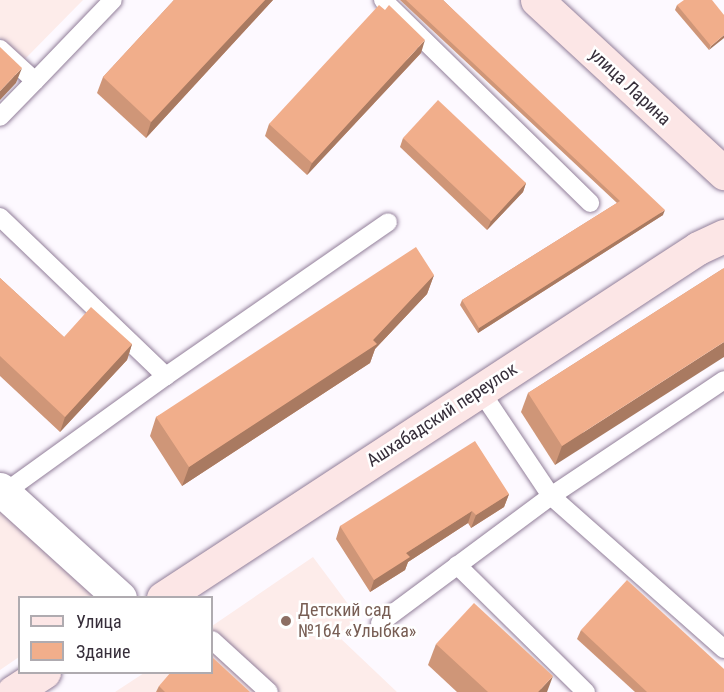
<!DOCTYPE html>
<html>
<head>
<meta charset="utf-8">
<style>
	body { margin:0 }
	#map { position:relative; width:724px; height:692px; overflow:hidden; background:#fdf9ff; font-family:"Roboto Condensed",sans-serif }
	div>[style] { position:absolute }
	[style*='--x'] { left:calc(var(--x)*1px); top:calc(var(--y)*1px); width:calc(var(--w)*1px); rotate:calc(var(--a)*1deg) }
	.education>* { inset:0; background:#fdecea }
	.roads { filter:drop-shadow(0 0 2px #927f9a) drop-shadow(0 0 2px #927f9a) }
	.service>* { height:18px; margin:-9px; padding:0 9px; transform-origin:9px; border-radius:9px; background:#fff }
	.minor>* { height:33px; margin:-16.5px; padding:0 16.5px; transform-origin:16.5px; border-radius:16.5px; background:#fff }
	.secondary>* { height:33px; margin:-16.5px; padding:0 16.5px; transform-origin:16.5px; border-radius:16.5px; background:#fce6e6 }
	.wall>* { inset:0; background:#cf9678 }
	.shaded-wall>* { inset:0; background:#a97a61 }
	.building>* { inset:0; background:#f1ae8b }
	.dots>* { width:16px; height:16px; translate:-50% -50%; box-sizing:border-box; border:3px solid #fff; border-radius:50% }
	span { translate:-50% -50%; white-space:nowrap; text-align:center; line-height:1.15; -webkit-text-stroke:5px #fff; paint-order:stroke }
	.street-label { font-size:18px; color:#362e3a }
	.education-label { font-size:18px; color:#785e54 }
	.left { translate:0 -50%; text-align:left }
	.legend { position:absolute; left:18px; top:596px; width:195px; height:78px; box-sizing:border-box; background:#fff; border:2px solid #afabb0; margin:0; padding:8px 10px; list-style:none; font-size:18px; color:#362e3a }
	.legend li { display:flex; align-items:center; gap:12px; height:30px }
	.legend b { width:30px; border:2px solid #afabb0 }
</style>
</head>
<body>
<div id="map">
	<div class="education">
		<div style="clip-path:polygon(0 0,83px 0,24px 60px,0 38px)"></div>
		<div style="clip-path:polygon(0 489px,111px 598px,20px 598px,19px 657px,0 670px)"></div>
		<div style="clip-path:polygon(313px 557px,357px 616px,339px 637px,397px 692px,115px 692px,144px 673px,212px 672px,212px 626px)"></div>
	</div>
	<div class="roads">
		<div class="service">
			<div style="--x:383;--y:0;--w:290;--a:44.4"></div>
			<div style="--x:0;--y:49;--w:47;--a:42.4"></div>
			<div style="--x:35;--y:81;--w:50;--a:134.2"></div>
			<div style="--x:35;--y:81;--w:112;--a:-46.1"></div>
			<div style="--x:0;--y:217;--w:230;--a:43.8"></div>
			<div style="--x:166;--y:376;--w:200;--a:144.2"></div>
			<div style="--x:166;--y:376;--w:270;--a:-34.7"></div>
			<div style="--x:480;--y:390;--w:128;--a:56.2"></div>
			<div style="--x:551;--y:496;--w:231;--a:41.5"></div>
			<div style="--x:457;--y:565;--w:181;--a:44.6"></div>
			<div style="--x:380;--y:623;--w:213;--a:-36.6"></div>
			<div style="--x:551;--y:496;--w:208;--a:-33.8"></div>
			<div style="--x:212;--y:640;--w:77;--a:42.4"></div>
		</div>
		<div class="minor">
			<div style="--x:0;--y:489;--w:162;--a:42.2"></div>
		</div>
		<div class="secondary">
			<div style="--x:537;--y:0;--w:255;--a:42.8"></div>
			<div style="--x:163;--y:598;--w:639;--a:-33.19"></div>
			<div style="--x:698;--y:248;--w:29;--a:-25"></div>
			<div style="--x:13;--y:692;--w:37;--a:-33"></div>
		</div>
	</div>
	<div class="wall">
		<div style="clip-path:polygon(174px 0,273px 0,146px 138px,97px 93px,103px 77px)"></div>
		<div style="clip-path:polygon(400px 0,443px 0,663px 215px,478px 333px,460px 305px,462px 300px,617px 203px)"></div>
		<div style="clip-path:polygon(677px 5px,724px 15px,709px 50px,675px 10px)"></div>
		<div style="clip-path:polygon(421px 53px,307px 175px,265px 136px,269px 124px)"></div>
		<div style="clip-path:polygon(403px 138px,526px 183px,523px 192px,487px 230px,400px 147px)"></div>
		<div style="clip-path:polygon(724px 268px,555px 465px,521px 412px,528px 393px)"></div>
		<div style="clip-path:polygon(434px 275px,427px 294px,375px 349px,370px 363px,182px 486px,150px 436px,156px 417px)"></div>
		<div style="clip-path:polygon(0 278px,64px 337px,132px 344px,127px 360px,60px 432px,0 376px)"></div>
		<div style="clip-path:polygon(509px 494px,504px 507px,471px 528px,468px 523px,408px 562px,405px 570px,370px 592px,336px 539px,340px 526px)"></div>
		<div style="clip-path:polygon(581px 630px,724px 692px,635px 692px,577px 639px)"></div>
		<div style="clip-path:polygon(436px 644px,547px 692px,457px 692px,428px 665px)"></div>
		<div style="clip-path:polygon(159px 686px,250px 692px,156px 692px)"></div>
	</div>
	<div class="shaded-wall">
		<div style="clip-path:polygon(265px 0,273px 0,146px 138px,151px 122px)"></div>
		<div style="clip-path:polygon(724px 35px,724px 38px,709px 50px,711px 46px)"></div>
		<div style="clip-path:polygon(425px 40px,421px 53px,307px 175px,312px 163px)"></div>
		<div style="clip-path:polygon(22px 68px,16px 83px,0 100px,0 91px)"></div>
		<div style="clip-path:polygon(526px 183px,523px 192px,487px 230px,491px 221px)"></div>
		<div style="clip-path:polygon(665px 210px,663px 215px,478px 333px,479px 328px)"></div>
		<div style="clip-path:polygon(434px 275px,427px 294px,375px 349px,370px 363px,182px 486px,189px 467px,373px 340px)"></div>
		<div style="clip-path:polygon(724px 342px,724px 357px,555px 465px,562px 446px)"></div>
		<div style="clip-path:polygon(132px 344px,127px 360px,60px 432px,65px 417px)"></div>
		<div style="clip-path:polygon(509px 494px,504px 507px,471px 528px,476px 515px)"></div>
		<div style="clip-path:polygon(472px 511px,468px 523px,408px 562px,405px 570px,370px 592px,374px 580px,406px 553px)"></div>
		<div style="clip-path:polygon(553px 676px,547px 692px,538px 692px)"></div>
	</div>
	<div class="building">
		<div style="clip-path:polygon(174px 0,265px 0,151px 122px,103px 77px)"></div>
		<div style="clip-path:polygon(406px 0,443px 0,665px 210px,479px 328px,462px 300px,620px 201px)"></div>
		<div style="clip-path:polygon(684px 0,712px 0,724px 15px,724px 35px,711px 46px,677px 5px)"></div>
		<div style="clip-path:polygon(379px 5px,385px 10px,389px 5px,425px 40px,312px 163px,269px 124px)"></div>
		<div style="clip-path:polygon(0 47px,22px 68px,0 91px)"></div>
		<div style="clip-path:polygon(438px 100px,526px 183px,491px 221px,403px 138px)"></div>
		<div style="clip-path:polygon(416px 247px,434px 275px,373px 340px,377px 344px,189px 467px,156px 417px)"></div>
		<div style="clip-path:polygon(724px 268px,724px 342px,562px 446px,528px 393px)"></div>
		<div style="clip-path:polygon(0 278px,64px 337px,91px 307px,132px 344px,65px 417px,0 356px)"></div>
		<div style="clip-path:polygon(475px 441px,509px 494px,476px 515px,472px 511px,406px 553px,410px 557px,374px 580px,340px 526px)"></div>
		<div style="clip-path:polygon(627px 580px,724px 669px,724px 692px,647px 692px,581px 630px)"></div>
		<div style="clip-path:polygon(474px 603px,553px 676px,538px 692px,488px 692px,436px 644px)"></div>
		<div style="clip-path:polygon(212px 657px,250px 692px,165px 692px,159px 686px,171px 672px,212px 672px)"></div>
	</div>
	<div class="dots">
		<div style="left:286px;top:621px;background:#8d6e63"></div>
	</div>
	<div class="street-label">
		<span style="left:630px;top:87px;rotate:43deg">улица Ларина</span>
		<span style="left:442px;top:415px;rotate:-33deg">Ашхабадский переулок</span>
	</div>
	<div class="education-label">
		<span class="left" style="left:298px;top:621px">Детский сад<br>№164 «Улыбка»</span>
	</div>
	<ul class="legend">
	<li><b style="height:8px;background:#fce6e6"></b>Улица</li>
	<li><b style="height:16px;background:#f1ae8b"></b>Здание</li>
	</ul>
</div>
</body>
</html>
